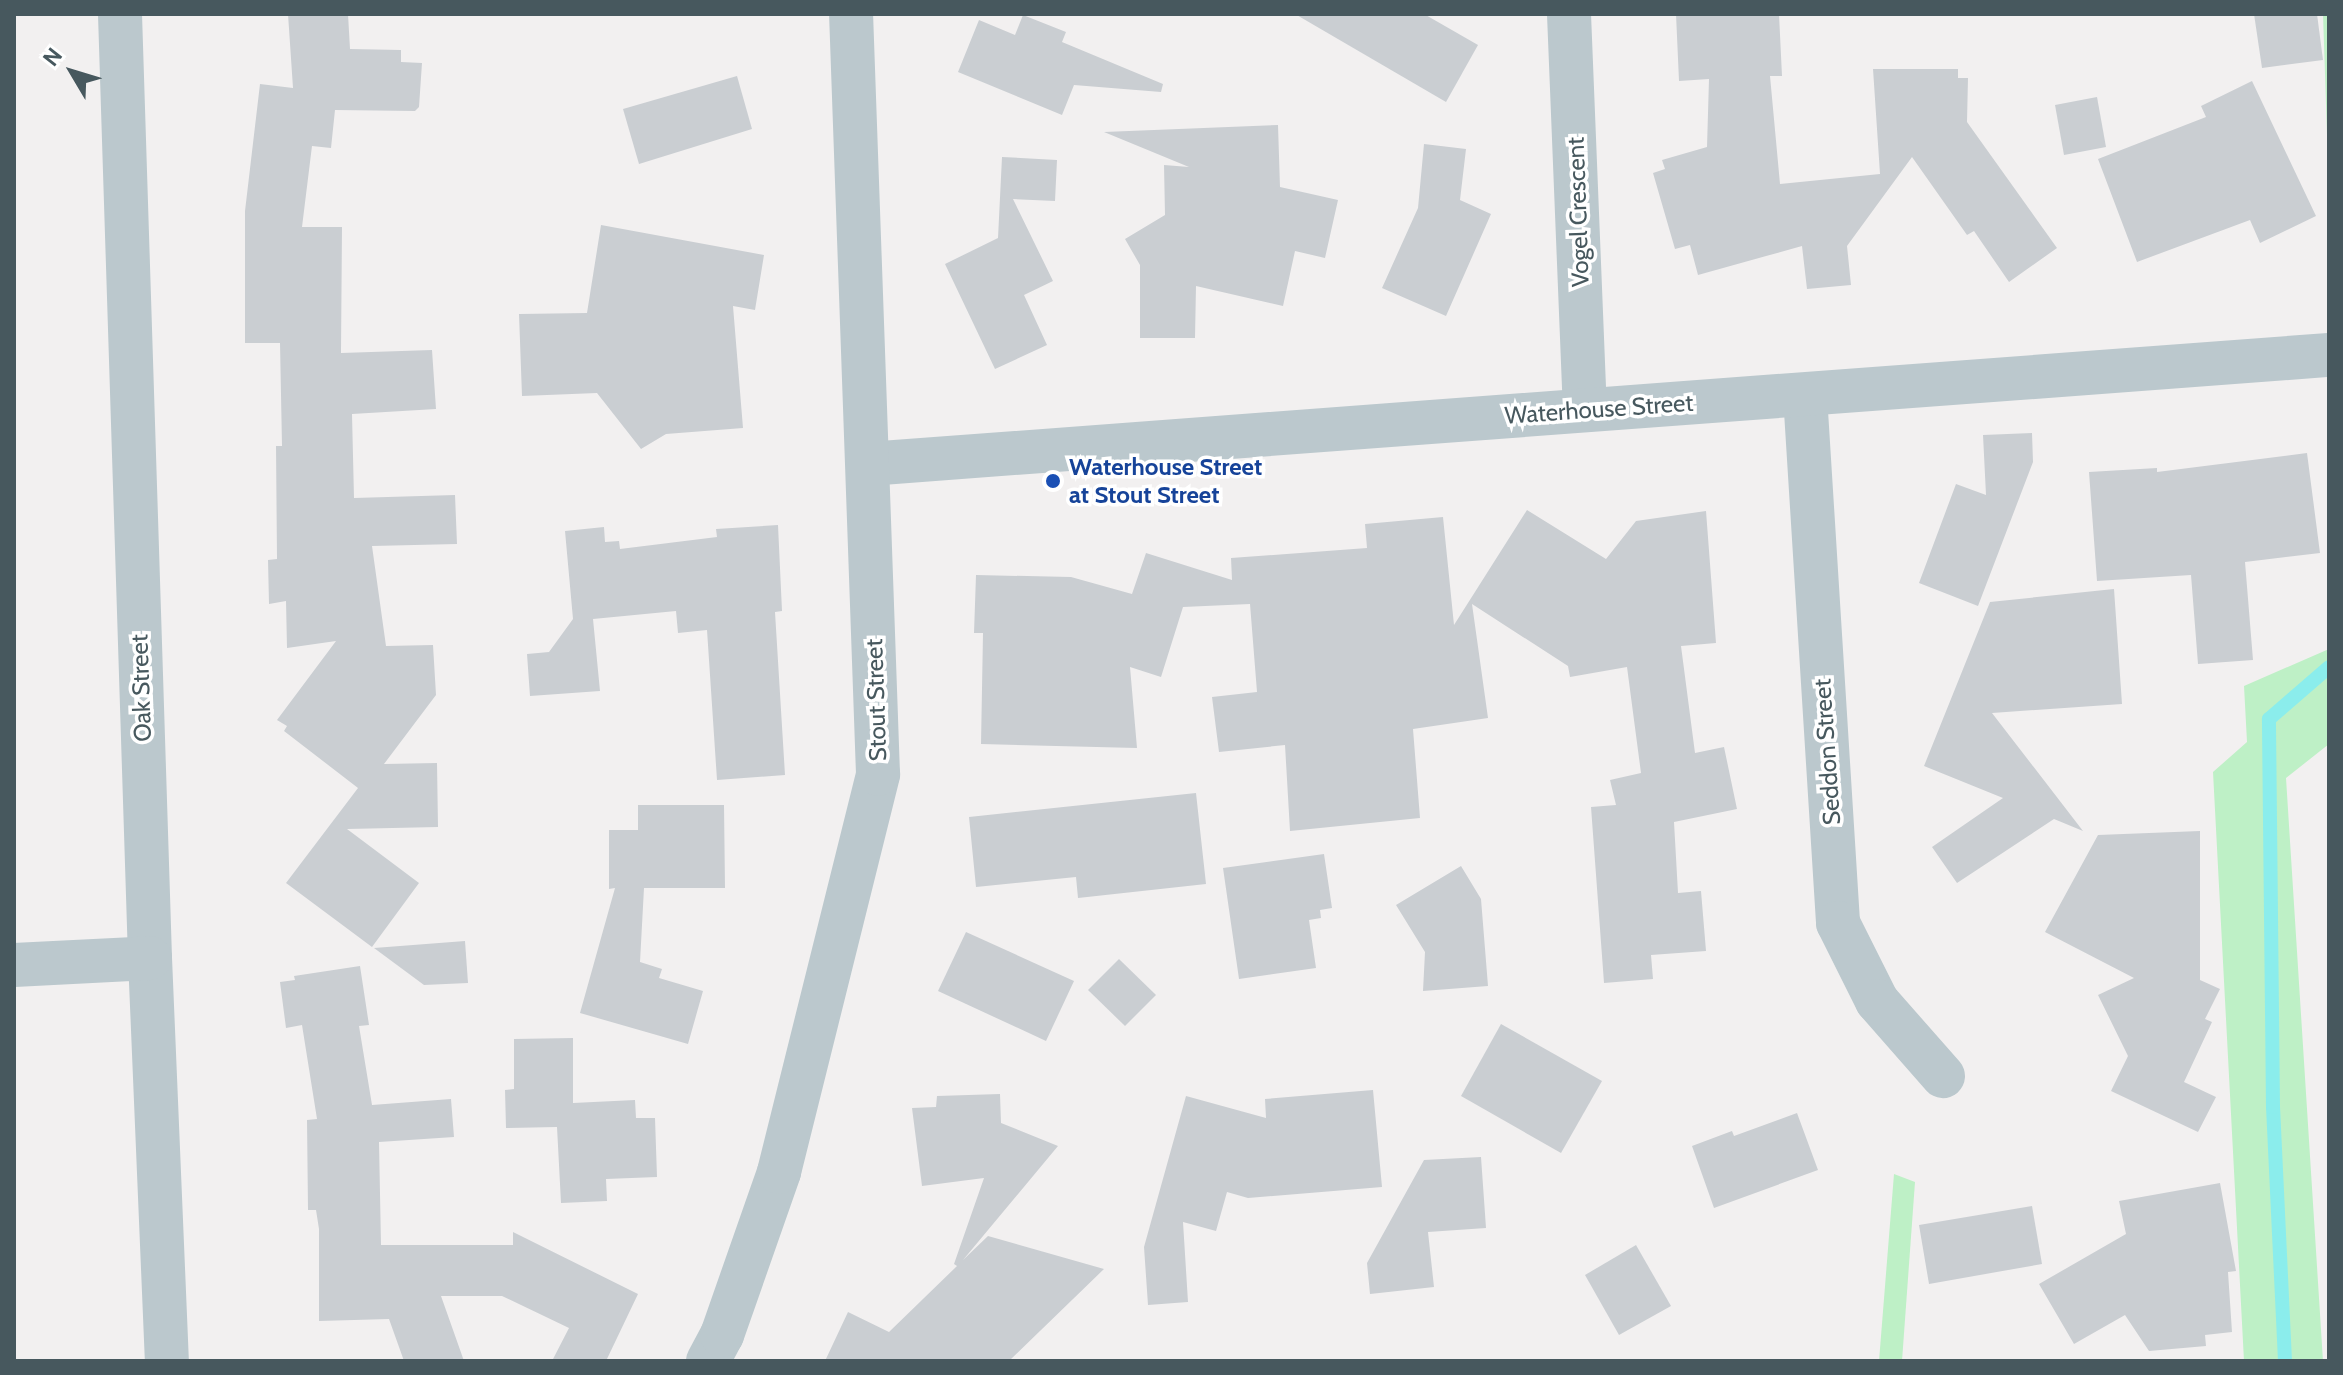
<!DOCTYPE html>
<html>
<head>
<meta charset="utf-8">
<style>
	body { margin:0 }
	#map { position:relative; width:2343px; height:1375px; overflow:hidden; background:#f2f0f0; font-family:Cabin,sans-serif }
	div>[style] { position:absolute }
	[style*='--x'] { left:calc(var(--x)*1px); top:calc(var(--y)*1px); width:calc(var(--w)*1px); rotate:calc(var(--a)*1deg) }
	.green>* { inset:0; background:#bef0c6 }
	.stream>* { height:14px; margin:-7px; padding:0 7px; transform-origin:7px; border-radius:7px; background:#8bedec }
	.building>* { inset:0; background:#caced2 }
	.street>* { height:44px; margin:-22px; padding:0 22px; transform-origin:22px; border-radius:22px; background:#bbc8cd }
	.dots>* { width:22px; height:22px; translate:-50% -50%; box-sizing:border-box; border:4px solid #fff; border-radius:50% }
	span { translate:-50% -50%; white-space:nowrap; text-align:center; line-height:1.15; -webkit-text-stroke:7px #fff; paint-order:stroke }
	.street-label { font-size:24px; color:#47585e }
	.transit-label { font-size:24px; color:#164399; font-weight:700 }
	.left { translate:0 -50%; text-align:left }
	.frame { position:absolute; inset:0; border:16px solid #47585e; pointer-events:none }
	.north { position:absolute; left:32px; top:32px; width:80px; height:80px; -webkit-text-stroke:6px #fff; paint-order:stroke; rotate:308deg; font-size:22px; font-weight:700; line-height:32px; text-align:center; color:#47585e }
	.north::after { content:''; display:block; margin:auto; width:28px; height:36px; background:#47585e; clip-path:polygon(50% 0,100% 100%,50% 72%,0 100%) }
</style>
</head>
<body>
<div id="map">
	<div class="green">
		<div style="clip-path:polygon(2323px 14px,2329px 14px,2329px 194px)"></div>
		<div style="clip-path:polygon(2329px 649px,2329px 744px,2286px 778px,2323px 1361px,2244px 1361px,2213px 772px,2247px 742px,2244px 686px)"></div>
		<div style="clip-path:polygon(1894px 1174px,1915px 1182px,1902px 1361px,1879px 1361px)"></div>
	</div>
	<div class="stream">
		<div style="--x:2285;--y:1361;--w:254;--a:-92.7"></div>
		<div style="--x:2273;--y:1107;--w:388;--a:-90.6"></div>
		<div style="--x:2269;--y:719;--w:79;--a:-40.9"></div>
	</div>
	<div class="building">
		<div style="clip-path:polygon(288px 14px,348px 14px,350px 49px,401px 50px,401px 62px,422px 63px,419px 107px,415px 111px,335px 110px,331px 148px,312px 146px,302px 227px,342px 227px,341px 353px,432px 350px,436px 409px,352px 414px,354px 498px,455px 495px,457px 544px,372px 546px,386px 646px,433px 645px,436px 695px,384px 764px,437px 763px,438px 827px,347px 829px,419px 883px,372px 947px,286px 883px,358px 788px,284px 731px,287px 726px,277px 720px,336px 641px,287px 648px,286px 601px,269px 604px,268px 560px,277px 559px,276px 446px,282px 446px,280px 343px,245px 343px,245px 211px,260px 84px,293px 88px)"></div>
		<div style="clip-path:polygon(1295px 14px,1424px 14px,1478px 45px,1446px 102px)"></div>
		<div style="clip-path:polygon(1676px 14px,1779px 14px,1782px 76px,1770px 76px,1780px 184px,1880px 174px,1873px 69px,1958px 69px,1958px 78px,1968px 78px,1967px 122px,2057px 248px,2009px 282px,1974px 231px,1967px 235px,1912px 157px,1847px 246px,1851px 285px,1807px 289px,1802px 246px,1698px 275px,1690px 245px,1675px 249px,1653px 173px,1665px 169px,1662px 160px,1707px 147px,1709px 79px,1679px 81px)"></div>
		<div style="clip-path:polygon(2254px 14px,2317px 14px,2323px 60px,2262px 68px)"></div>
		<div style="clip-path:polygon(1023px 15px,1066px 32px,1062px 42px,1163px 84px,1161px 92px,1074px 85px,1062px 115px,958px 72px,979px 20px,1015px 35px)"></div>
		<div style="clip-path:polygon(737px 76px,752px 129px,639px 164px,623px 109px)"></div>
		<div style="clip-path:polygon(2252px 81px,2316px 216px,2260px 243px,2250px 220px,2137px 262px,2098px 159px,2206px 117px,2201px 106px)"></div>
		<div style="clip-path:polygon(2097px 97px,2106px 147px,2064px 155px,2055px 105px)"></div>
		<div style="clip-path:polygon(1278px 125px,1280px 187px,1338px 200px,1325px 258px,1295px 251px,1283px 306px,1196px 286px,1195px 338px,1140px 338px,1140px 265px,1125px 239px,1165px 215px,1164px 165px,1189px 167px,1104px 132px)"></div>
		<div style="clip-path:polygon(1424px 144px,1466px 149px,1460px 200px,1491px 214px,1446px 316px,1382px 288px,1418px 208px)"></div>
		<div style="clip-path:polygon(1002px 157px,1057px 160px,1055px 201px,1013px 199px,1053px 281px,1024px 295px,1047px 345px,995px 369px,945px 264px,998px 238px)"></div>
		<div style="clip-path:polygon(601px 225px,764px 255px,755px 310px,733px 306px,743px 428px,666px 434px,641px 449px,597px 393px,522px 396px,519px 314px,587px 313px)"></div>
		<div style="clip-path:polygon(2032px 433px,2033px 462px,1978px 606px,1919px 583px,1956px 484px,1986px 495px,1983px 435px)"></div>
		<div style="clip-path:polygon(2307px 453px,2320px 553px,2245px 562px,2253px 660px,2198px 664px,2191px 575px,2097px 581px,2089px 472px,2157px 468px,2157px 472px)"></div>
		<div style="clip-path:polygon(1527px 510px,1606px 559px,1636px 521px,1706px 511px,1716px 643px,1681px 646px,1695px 753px,1724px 747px,1737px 809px,1674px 822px,1678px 893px,1701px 891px,1706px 951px,1651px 955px,1653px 979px,1604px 983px,1591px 807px,1616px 805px,1610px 780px,1641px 773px,1627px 667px,1570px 677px,1568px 666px,1472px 604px,1488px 718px,1413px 729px,1420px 818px,1290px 831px,1285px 745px,1219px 752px,1212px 697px,1257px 692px,1250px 604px,1183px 607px,1161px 677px,1130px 667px,1137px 748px,981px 744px,983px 633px,974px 633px,976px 575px,1071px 577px,1132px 594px,1146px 553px,1232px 580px,1231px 558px,1367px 548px,1365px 524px,1443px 517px,1454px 625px)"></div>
		<div style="clip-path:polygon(778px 525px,782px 611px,775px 612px,785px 775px,717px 780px,707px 630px,678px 633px,676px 611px,593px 619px,600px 691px,530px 696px,527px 654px,549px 652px,573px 619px,565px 531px,604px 527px,605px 542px,619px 541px,620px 549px,717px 537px,716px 529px)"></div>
		<div style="clip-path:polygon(2114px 589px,2122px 704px,1992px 713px,2083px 831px,2054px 819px,1957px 883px,1932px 847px,2003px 798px,1924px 766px,1990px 602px)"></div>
		<div style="clip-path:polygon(1196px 793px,1206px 884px,1078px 898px,1076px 877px,976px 887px,969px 817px)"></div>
		<div style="clip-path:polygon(638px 805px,724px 805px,725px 888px,644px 888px,640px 962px,662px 969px,659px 978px,703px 991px,688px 1044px,580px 1013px,615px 888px,609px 889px,609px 830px,638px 830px)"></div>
		<div style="clip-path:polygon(2200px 831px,2200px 980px,2220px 989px,2205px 1019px,2212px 1022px,2184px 1082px,2216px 1097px,2198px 1132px,2111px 1091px,2128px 1056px,2098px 995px,2134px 978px,2045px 932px,2098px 835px)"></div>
		<div style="clip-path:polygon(1324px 854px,1332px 908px,1320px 910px,1321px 918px,1309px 920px,1316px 968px,1239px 979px,1223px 868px)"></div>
		<div style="clip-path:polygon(1461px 866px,1481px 899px,1488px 986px,1423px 991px,1425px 952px,1396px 905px)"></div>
		<div style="clip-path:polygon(966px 932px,1074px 981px,1046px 1041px,938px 991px)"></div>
		<div style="clip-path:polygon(465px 941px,468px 983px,424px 985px,374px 948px)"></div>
		<div style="clip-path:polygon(1119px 959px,1156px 995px,1125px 1026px,1088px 990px)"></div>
		<div style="clip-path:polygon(360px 966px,369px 1025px,359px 1026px,372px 1105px,451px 1099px,454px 1137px,379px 1142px,381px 1245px,513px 1245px,513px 1232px,638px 1294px,606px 1361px,552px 1361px,569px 1328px,502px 1296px,441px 1296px,464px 1361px,404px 1361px,389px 1319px,319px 1321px,319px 1229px,316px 1210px,308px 1210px,307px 1120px,317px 1119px,302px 1025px,286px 1028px,280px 982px,295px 980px,294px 976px)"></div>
		<div style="clip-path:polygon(1501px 1024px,1602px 1081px,1561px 1153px,1461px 1096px)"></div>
		<div style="clip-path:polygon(573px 1038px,573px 1103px,635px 1100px,636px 1118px,655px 1118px,657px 1177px,606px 1179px,607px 1201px,561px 1203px,557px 1127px,506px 1128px,505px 1090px,514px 1089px,514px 1039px)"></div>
		<div style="clip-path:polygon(1373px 1090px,1382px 1187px,1248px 1198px,1227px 1192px,1216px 1231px,1183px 1222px,1188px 1302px,1148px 1305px,1144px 1247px,1186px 1096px,1266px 1118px,1265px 1099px)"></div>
		<div style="clip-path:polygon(1000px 1094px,1001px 1123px,1058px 1146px,963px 1260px,988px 1236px,1104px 1269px,1009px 1361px,825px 1361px,848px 1312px,889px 1332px,957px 1266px,954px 1264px,984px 1178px,922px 1186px,912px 1108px,936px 1107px,937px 1096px)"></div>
		<div style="clip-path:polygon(1797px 1113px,1818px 1170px,1714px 1208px,1692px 1146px,1732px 1131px,1734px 1136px)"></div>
		<div style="clip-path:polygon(1481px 1157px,1486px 1228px,1428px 1232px,1434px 1287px,1370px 1294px,1367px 1263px,1424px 1160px)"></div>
		<div style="clip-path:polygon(2220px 1183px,2236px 1271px,2228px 1272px,2232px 1332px,2205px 1335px,2206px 1346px,2149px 1351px,2125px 1315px,2074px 1344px,2039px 1284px,2126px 1234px,2119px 1201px)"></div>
		<div style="clip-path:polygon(2032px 1206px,2042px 1264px,1929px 1284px,1919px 1225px)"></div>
		<div style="clip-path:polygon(1636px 1245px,1671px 1306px,1619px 1335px,1585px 1275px)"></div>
	</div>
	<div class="street">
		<div style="--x:120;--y:14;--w:944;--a:88.18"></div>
		<div style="--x:150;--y:958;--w:403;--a:87.6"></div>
		<div style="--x:1569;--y:14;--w:396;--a:87.7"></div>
		<div style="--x:1805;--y:395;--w:529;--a:86.42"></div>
		<div style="--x:1838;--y:923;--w:87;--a:63.4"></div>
		<div style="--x:1877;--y:1001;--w:100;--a:48.7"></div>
		<div style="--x:868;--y:464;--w:1465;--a:-4.27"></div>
		<div style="--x:14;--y:965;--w:136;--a:-2.9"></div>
		<div style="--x:708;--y:1361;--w:30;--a:-62"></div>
		<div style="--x:722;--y:1335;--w:173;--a:-70.7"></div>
		<div style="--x:779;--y:1172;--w:410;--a:-76"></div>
		<div style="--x:878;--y:774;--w:760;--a:-92.03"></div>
	</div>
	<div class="dots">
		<div style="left:1053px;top:481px;background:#1a4fb4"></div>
	</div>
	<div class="street-label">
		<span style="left:1578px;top:212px;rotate:-92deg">Vogel Crescent</span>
		<span style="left:1599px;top:409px;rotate:-4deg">Waterhouse Street</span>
		<span style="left:141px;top:688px;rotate:-92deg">Oak Street</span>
		<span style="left:876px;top:700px;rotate:-92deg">Stout Street</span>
		<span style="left:1827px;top:752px;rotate:-94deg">Seddon Street</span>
	</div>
	<div class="transit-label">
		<span class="left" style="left:1069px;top:481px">Waterhouse Street<br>at Stout Street</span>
	</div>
	<div class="frame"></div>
	<div class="north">N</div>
</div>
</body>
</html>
